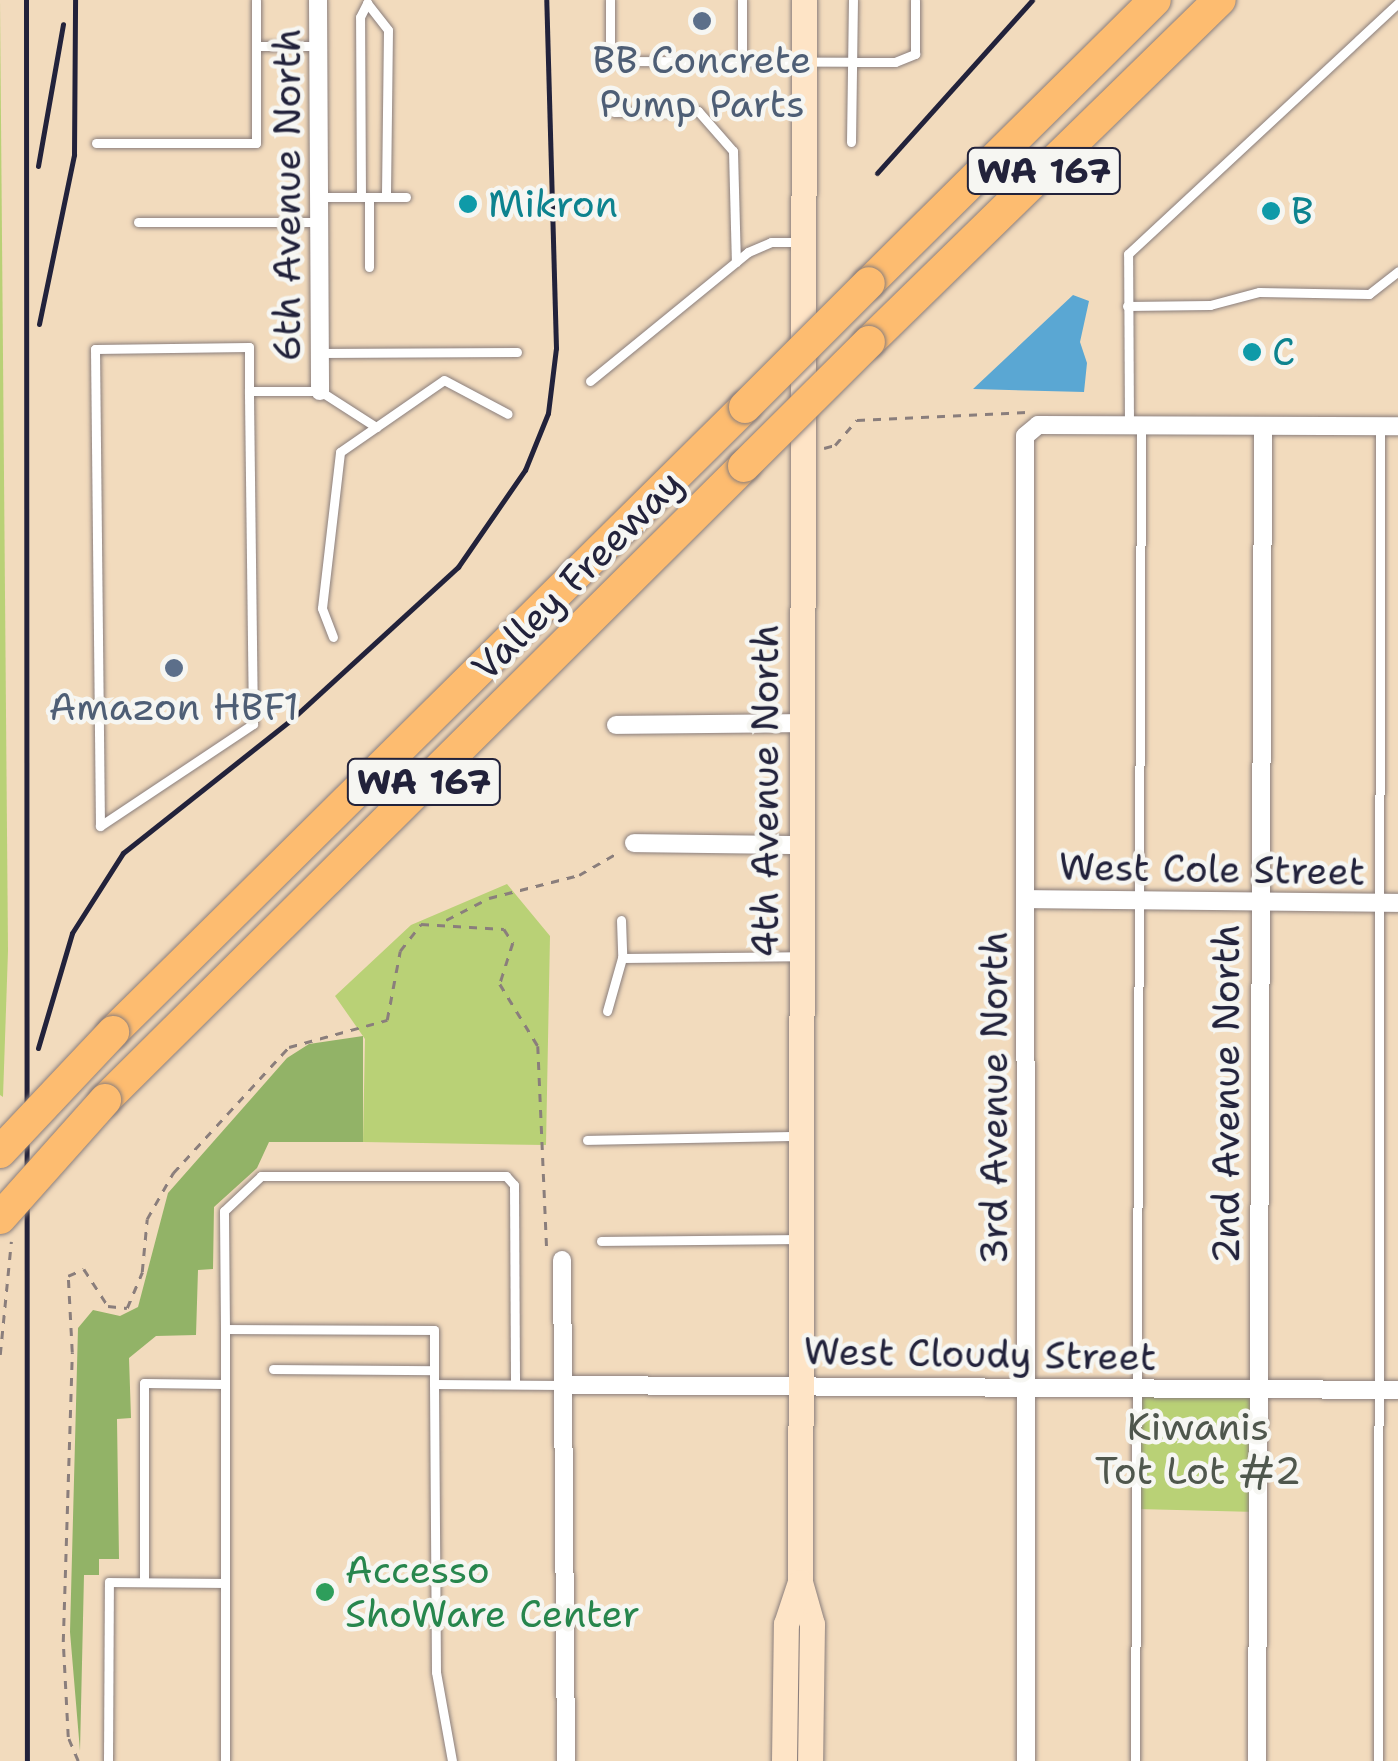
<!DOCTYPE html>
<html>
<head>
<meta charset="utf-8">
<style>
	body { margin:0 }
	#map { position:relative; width:1398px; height:1761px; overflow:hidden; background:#f2dbbd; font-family:"Shantell Sans",sans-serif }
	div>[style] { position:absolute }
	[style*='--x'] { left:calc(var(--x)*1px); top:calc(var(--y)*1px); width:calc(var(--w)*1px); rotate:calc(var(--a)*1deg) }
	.green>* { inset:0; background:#b9d176 }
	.forest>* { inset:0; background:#92b367 }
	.water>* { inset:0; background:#5aa7d3 }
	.path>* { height:2.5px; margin-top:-1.25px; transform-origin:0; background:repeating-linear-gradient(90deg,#8a7e7c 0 8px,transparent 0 16px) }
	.roads { filter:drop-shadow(0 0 2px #8a7e7c) drop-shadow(0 0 2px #8a7e7c) }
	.lane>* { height:9px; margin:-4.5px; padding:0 4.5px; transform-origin:4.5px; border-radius:4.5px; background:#fff }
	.street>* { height:18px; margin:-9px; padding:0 9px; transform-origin:9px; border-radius:9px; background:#fff }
	.secondary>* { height:25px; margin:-12.5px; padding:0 12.5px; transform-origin:12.5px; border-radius:12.5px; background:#fee4c6 }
	.highway>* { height:32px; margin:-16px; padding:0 16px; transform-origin:16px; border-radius:16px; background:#fdbc70 }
	.rail>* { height:5px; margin:-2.5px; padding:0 2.5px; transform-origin:2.5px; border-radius:2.5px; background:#22223b }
	.bridges { filter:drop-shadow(0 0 2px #8a7e7c) drop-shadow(0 0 2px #8a7e7c) }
	.highway-bridge>* { height:32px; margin:-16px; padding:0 16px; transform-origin:16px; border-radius:16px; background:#fdbc70 }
	.dots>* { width:28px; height:28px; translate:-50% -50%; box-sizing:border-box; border:5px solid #f6f6f2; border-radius:50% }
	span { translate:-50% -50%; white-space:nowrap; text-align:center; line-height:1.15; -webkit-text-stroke:9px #f6f6f2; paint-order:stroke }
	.shield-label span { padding:2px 8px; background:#f6f6f2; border:2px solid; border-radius:8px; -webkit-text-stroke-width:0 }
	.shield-label { font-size:35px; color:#22223b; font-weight:700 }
	.service-label { font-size:38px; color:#4e5e75 }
	.street-label { font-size:38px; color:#22223b }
	.culture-label { font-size:38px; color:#0d838f }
	.left { translate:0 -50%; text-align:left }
	.park-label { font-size:38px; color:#4f574d }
	.leisure-label { font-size:38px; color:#27864d }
</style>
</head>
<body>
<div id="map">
	<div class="green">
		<div style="clip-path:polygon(0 0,8px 951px,3px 1097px,0 1095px)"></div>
		<div style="clip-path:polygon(507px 884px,550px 936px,546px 1145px,363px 1142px,365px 1039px,335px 996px,411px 925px)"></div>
		<div style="clip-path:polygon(1139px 1388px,1257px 1389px,1257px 1512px,1137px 1509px)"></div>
	</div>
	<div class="forest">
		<div style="clip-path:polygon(363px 1036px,363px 1142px,269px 1142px,257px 1168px,214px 1207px,213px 1269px,198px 1270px,196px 1335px,156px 1336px,129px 1358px,131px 1418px,117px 1419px,119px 1559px,99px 1559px,99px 1575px,84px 1575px,80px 1751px,70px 1632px,78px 1328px,93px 1310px,120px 1316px,138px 1307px,168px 1193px,287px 1058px,309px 1044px)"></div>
	</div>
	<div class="water">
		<div style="clip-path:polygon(1073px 295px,1089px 301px,1080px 342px,1087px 363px,1084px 392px,973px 389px)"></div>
	</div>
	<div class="path">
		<div style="--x:824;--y:448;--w:11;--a:-15"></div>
		<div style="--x:835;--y:445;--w:33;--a:-49"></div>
		<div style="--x:857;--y:420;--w:170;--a:-2.7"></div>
		<div style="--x:446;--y:920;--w:48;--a:-27.1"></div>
		<div style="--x:489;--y:898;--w:93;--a:-14.3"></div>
		<div style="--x:579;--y:875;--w:46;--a:-29.9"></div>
		<div style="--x:0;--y:1355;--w:114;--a:-84.4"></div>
		<div style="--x:78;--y:1761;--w:26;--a:-113"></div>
		<div style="--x:68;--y:1737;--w:95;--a:-93"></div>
		<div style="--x:63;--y:1642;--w:290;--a:-88.2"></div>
		<div style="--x:72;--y:1352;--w:76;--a:-93"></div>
		<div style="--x:68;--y:1276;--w:17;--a:-24"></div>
		<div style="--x:84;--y:1269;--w:44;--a:57"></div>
		<div style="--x:108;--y:1306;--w:19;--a:6"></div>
		<div style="--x:127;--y:1308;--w:39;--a:-67"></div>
		<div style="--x:142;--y:1272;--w:53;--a:-84.6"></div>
		<div style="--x:147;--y:1219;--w:53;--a:-60.5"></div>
		<div style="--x:173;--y:1173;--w:171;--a:-47.4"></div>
		<div style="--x:289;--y:1047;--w:102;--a:-15.4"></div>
		<div style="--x:387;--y:1020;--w:70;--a:-79.3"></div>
		<div style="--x:400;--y:951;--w:34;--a:-52"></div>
		<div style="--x:421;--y:924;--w:83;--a:3.4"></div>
		<div style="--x:504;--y:929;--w:17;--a:57"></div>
		<div style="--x:513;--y:943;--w:43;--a:107.6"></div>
		<div style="--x:500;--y:984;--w:73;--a:58.5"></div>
		<div style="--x:538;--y:1046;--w:203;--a:87.5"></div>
	</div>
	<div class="roads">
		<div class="lane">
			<div style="--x:256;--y:0;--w:46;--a:90"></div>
			<div style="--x:610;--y:0;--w:61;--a:90"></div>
			<div style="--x:610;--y:61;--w:242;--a:0.2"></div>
			<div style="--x:852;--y:62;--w:43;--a:0"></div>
			<div style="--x:895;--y:62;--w:22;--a:-22"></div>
			<div style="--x:915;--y:54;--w:54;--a:-90"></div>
			<div style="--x:742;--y:62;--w:62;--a:-90"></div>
			<div style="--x:614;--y:112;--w:84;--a:-0.7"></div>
			<div style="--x:698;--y:111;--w:53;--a:48.8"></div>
			<div style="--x:733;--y:151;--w:111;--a:88.5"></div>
			<div style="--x:851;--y:142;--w:142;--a:-89.2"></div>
			<div style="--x:96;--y:143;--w:160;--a:0"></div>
			<div style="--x:256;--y:143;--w:97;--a:-90"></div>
			<div style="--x:256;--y:46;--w:63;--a:0"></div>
			<div style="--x:319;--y:197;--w:87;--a:0"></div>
			<div style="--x:361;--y:197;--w:180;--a:-90.3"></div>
			<div style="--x:360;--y:17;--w:16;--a:-63"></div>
			<div style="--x:367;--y:3;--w:34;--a:52"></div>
			<div style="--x:388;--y:30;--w:167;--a:90.7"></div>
			<div style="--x:369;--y:197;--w:70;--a:90"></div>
			<div style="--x:138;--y:222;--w:181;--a:0"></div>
			<div style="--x:1127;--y:306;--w:83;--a:-0.7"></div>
			<div style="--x:1210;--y:305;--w:51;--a:-14.9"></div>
			<div style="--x:1259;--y:292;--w:110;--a:1"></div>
			<div style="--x:1369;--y:294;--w:37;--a:-38"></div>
			<div style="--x:319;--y:353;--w:198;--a:-0.3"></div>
			<div style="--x:590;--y:381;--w:204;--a:-39.2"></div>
			<div style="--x:748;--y:252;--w:25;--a:-23"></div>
			<div style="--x:771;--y:242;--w:28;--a:0"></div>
			<div style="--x:249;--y:391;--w:44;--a:-90"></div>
			<div style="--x:249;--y:347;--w:154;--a:179.3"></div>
			<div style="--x:95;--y:349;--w:477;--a:89.4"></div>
			<div style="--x:100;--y:826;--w:184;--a:-33.7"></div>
			<div style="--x:253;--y:724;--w:333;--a:-90.7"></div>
			<div style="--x:249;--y:391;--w:71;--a:0"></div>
			<div style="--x:320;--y:391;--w:67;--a:32.7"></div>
			<div style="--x:1129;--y:425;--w:171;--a:-90.3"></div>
			<div style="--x:1128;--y:254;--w:369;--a:-42.9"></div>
			<div style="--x:333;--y:637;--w:31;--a:-111"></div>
			<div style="--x:322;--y:608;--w:157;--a:-83.4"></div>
			<div style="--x:340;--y:452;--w:126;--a:-34.7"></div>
			<div style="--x:444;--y:380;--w:72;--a:28"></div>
			<div style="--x:621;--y:920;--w:38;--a:88"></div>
			<div style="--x:622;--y:958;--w:177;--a:-0.6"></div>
			<div style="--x:607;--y:1011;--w:55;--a:-74.2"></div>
			<div style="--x:587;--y:1140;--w:213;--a:-1.1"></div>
			<div style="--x:601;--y:1241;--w:197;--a:-0.6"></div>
			<div style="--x:225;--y:1329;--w:118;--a:-90.5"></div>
			<div style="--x:224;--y:1211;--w:51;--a:-43.4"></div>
			<div style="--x:261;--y:1176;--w:245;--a:0"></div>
			<div style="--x:506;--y:1176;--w:12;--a:48"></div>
			<div style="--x:514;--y:1185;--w:199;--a:89.7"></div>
			<div style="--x:273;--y:1369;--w:161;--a:0.4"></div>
			<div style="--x:225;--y:1384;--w:377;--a:90"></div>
			<div style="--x:434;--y:1384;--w:288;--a:89.6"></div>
			<div style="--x:436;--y:1672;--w:90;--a:79.8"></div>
			<div style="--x:144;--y:1582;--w:199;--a:-90"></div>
			<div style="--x:144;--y:1383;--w:81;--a:0.7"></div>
			<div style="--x:225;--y:1384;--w:55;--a:-90"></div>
			<div style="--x:225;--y:1329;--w:209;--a:0.3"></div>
			<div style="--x:434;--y:1330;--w:54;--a:90"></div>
			<div style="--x:434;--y:1384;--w:128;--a:0.4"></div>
			<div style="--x:108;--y:1761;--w:179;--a:-89.7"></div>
			<div style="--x:109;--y:1582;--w:116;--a:0.5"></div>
			<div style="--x:1135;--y:1761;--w:1336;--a:-89.74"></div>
			<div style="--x:1378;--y:1761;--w:1335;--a:-89.91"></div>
		</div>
		<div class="street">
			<div style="--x:318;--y:0;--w:391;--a:89.7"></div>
			<div style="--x:616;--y:725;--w:186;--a:-0.6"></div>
			<div style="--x:634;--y:843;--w:168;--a:0.7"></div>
			<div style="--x:1026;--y:899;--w:372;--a:0.6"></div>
			<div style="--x:562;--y:1260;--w:501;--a:89.54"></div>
			<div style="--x:562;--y:1385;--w:836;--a:0.34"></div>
			<div style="--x:1026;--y:1761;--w:1325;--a:-90.04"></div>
			<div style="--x:1025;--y:436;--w:17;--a:-40"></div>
			<div style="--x:1038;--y:425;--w:360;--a:0.2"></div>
			<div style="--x:1257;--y:1761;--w:1334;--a:-89.74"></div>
		</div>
		<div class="secondary">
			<div style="--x:804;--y:0;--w:1582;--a:90.14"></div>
			<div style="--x:800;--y:1582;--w:44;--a:74.1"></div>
			<div style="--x:812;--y:1624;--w:137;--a:90.8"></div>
			<div style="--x:784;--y:1761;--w:137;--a:-89.2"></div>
			<div style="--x:786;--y:1624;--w:44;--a:-71.6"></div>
		</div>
		<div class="highway">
			<div style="--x:869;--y:283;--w:402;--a:-44.7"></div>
			<div style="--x:869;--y:342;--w:490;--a:-44.3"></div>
			<div style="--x:113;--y:1032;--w:889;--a:-44.68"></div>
			<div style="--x:105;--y:1100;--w:900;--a:-44.77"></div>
		</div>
	</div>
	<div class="rail">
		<div style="--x:26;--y:0;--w:1761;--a:89.97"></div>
		<div style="--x:38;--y:166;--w:144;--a:-80"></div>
		<div style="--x:877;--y:173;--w:232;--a:-48.1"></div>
		<div style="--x:39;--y:324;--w:173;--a:-78.3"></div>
		<div style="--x:74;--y:155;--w:155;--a:-89.6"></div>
		<div style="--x:38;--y:1048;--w:120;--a:-73.5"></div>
		<div style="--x:72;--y:933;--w:95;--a:-57.5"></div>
		<div style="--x:123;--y:853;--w:216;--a:-38.4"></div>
		<div style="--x:292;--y:719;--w:225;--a:-42.5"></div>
		<div style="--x:458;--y:567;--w:118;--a:-55.4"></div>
		<div style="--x:525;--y:470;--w:61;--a:-68"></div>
		<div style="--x:548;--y:413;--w:65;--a:-83"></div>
		<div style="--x:556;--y:348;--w:348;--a:-91.6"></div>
	</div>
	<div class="bridges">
		<div class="highway-bridge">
			<div style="--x:745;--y:407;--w:175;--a:-45"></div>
			<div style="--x:744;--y:466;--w:176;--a:-44.8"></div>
			<div style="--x:0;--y:1152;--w:165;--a:-46.7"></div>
			<div style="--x:0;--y:1218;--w:158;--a:-48.3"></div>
		</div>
	</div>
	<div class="dots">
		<div style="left:702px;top:21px;background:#5c6f8a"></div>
		<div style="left:468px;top:204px;background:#0f9aa8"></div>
		<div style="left:1271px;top:211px;background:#0f9aa8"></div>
		<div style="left:1252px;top:352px;background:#0f9aa8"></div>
		<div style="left:174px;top:668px;background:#5c6f8a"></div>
		<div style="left:325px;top:1592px;background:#2e9e5b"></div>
	</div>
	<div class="shield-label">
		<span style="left:1044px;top:171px">WA 167</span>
		<span style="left:424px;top:782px">WA 167</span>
	</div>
	<div class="service-label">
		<span style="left:702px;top:82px">BB Concrete<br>Pump Parts</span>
		<span style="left:174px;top:707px">Amazon HBF1</span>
	</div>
	<div class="street-label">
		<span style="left:287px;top:195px;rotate:-90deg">6th Avenue North</span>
		<span style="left:577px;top:575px;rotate:-45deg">Valley Freeway</span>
		<span style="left:765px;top:791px;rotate:-90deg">4th Avenue North</span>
		<span style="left:1212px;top:869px;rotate:1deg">West Cole Street</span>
		<span style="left:1226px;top:1094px;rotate:-90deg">2nd Avenue North</span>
		<span style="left:994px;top:1098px;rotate:-90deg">3rd Avenue North</span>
		<span style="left:980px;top:1354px;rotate:1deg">West Cloudy Street</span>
	</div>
	<div class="culture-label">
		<span class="left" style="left:488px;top:204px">Mikron</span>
		<span class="left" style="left:1291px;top:211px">B</span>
		<span class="left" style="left:1272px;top:352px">C</span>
	</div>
	<div class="park-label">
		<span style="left:1198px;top:1449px">Kiwanis<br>Tot Lot #2</span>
	</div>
	<div class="leisure-label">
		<span class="left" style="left:345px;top:1592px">Accesso<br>ShoWare Center</span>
	</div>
</div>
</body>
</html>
